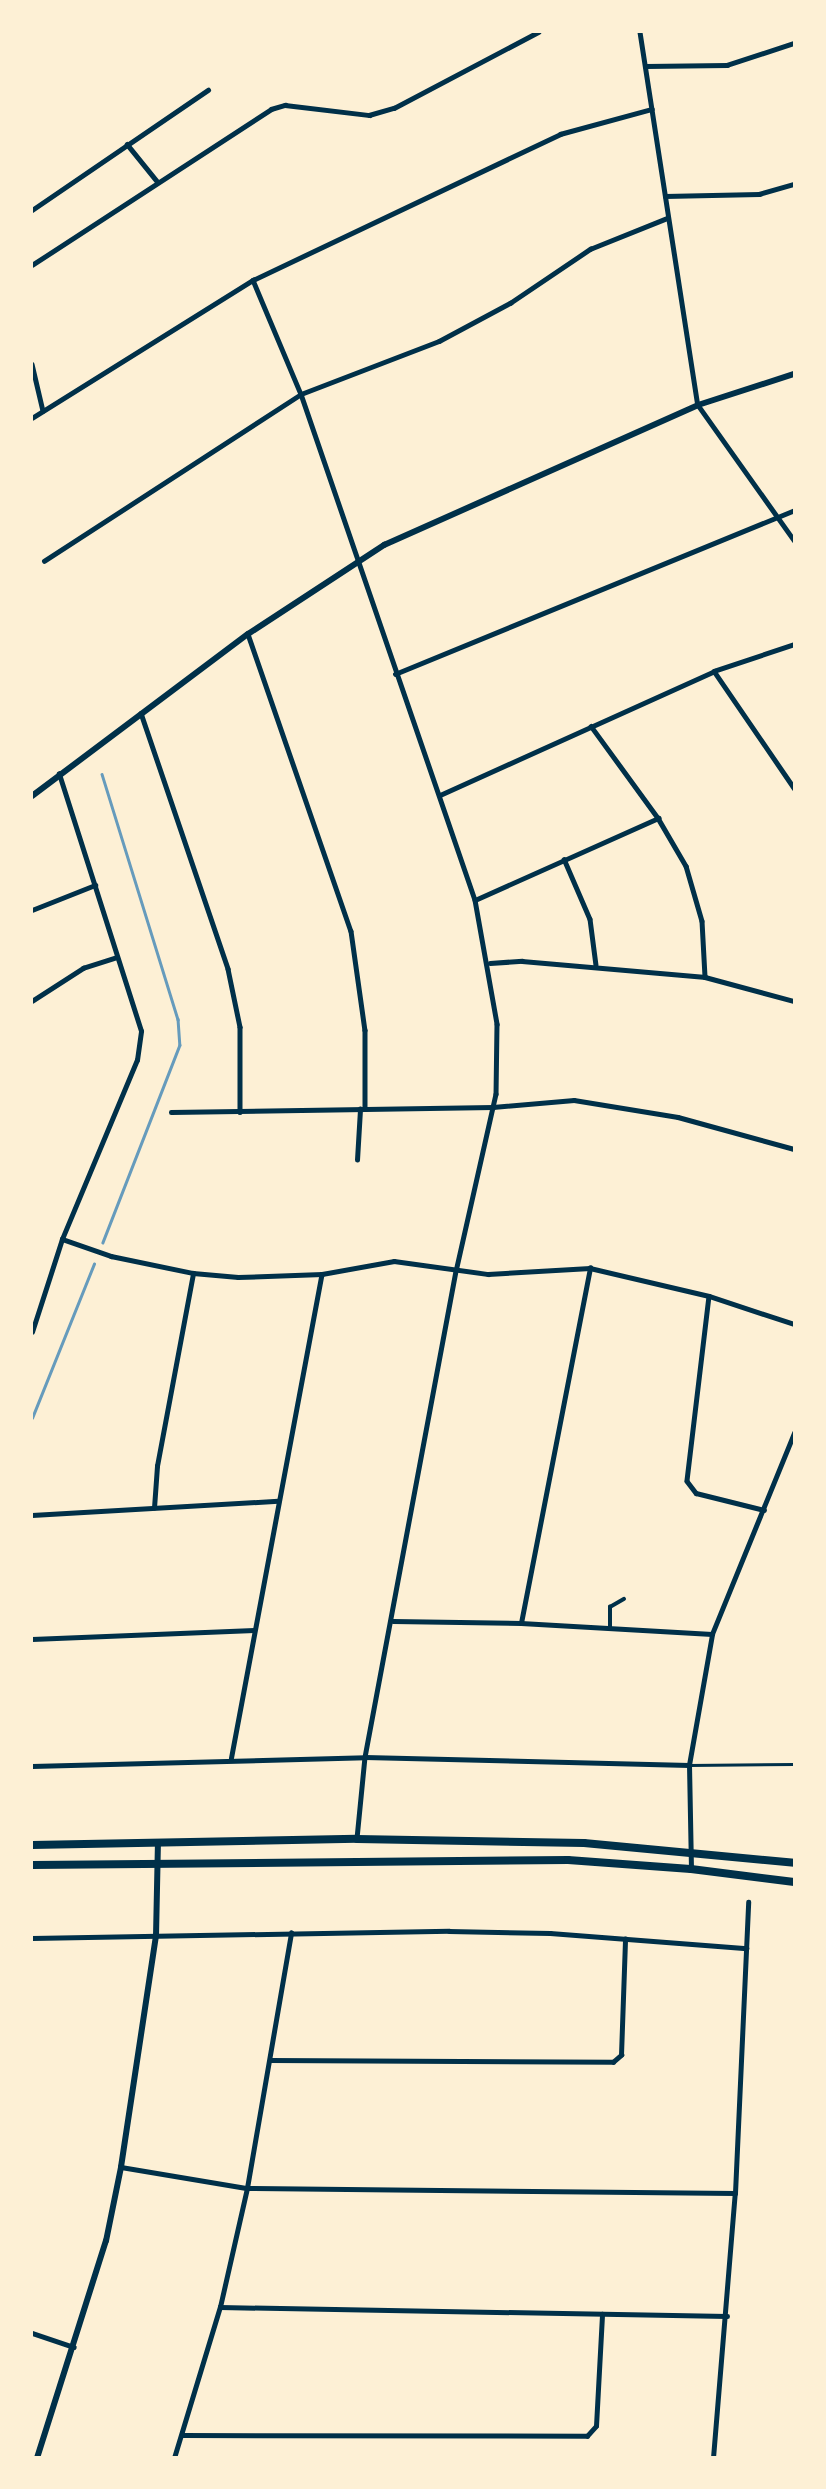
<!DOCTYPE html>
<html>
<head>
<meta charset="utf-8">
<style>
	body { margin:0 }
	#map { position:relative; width:826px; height:2489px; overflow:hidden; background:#fdf0d5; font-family:"DejaVu Sans",sans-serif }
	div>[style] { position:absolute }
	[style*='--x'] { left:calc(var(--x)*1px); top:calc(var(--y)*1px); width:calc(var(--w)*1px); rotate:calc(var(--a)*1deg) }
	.stream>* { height:2.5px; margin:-1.25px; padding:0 1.25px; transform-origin:1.25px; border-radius:1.25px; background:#669bbc }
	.service>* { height:2.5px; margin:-1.25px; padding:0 1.25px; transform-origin:1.25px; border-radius:1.25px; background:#003049 }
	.pedestrian>* { height:3.5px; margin:-1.75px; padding:0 1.75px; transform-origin:1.75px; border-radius:1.75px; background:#003049 }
	.minor>* { height:4.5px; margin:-2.25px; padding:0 2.25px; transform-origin:2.25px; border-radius:2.25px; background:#003049 }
	.tertiary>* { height:6px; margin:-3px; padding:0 3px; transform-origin:3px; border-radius:3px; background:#003049 }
	.trunk>* { height:8px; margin:-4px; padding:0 4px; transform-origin:4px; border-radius:4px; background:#003049 }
	span { translate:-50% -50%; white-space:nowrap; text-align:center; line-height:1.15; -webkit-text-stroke:5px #fdf0d5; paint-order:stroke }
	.frame { position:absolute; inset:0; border:33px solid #fdf0d5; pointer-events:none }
</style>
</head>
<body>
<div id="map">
	<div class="stream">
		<div style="--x:102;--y:774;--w:257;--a:72.8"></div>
		<div style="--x:178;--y:1019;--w:26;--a:86"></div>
		<div style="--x:180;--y:1045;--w:212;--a:111.3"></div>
		<div style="--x:32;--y:1418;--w:166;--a:-68.1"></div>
	</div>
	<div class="service">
		<div style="--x:689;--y:1765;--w:105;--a:-0.5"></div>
	</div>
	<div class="pedestrian">
		<div style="--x:610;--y:1627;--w:20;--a:-90"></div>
		<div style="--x:610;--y:1607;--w:16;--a:-30"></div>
	</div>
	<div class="minor">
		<div style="--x:640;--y:32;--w:377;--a:81.2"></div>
		<div style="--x:698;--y:405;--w:166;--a:54.6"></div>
		<div style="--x:646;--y:66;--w:81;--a:-0.7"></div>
		<div style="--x:727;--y:65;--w:71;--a:-18.2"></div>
		<div style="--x:127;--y:144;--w:48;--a:51"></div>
		<div style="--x:665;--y:196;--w:94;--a:-1.2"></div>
		<div style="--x:759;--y:194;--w:36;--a:-16"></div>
		<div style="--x:32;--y:210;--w:213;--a:-34.3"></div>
		<div style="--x:32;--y:265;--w:285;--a:-33.1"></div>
		<div style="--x:271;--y:109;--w:15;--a:-16"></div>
		<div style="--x:285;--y:105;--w:85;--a:6.8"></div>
		<div style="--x:369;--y:115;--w:26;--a:-16"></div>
		<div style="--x:394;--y:108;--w:163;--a:-27.8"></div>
		<div style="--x:253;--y:280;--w:124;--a:67.2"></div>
		<div style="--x:301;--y:394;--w:535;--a:71.02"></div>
		<div style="--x:475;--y:900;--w:126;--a:79.9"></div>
		<div style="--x:497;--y:1024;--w:70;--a:90.8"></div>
		<div style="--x:496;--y:1094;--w:181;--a:102.7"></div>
		<div style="--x:456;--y:1271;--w:494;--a:100.6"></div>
		<div style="--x:365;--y:1757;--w:82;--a:95.6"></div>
		<div style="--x:32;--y:364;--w:48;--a:76.8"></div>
		<div style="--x:32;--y:418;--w:261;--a:-32"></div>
		<div style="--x:253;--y:280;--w:340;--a:-25.4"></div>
		<div style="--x:560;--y:134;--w:95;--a:-15.2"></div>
		<div style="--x:44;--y:561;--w:306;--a:-33"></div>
		<div style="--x:301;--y:394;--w:148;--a:-21"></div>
		<div style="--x:439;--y:341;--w:81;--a:-28.2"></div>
		<div style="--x:510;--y:303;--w:97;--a:-34"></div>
		<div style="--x:590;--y:249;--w:83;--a:-21.9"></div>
		<div style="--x:248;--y:634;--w:314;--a:70.9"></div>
		<div style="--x:351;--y:931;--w:100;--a:82"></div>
		<div style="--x:365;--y:1030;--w:78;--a:90"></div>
		<div style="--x:714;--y:671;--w:142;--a:55.6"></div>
		<div style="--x:395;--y:674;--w:431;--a:-22.3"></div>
		<div style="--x:141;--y:713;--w:270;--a:71.2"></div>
		<div style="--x:228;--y:969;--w:59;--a:78.3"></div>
		<div style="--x:240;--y:1027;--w:85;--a:90"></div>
		<div style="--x:591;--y:726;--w:114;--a:53.9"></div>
		<div style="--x:658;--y:818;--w:56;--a:59.7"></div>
		<div style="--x:686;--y:866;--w:57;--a:73.8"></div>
		<div style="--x:702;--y:921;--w:56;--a:86.9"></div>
		<div style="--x:440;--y:795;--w:301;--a:-24.3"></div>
		<div style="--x:714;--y:671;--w:84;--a:-18.6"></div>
		<div style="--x:564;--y:859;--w:65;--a:66.6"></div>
		<div style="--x:590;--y:919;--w:46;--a:82.6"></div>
		<div style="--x:475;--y:900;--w:201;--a:-24.1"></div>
		<div style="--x:32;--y:910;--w:68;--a:-21.6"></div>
		<div style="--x:490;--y:963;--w:32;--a:-4"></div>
		<div style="--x:522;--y:961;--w:184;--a:5"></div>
		<div style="--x:705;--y:977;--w:92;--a:15.1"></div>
		<div style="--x:32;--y:1001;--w:61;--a:-32.9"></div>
		<div style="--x:83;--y:968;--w:35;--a:-18"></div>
		<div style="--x:171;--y:1112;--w:322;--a:-0.9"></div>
		<div style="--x:493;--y:1107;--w:81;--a:-4.9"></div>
		<div style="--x:574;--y:1100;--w:105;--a:9.3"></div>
		<div style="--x:678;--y:1117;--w:120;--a:15.4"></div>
		<div style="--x:357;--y:1160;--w:51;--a:-86.6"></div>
		<div style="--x:62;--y:1239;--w:52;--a:19.1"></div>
		<div style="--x:111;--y:1256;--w:84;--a:11.7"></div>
		<div style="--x:193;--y:1273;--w:45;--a:5.1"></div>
		<div style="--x:238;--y:1277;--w:84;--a:-2"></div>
		<div style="--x:322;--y:1274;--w:73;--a:-10.2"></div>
		<div style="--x:394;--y:1261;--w:95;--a:7.9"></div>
		<div style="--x:488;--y:1274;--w:102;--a:-3.4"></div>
		<div style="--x:590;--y:1268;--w:122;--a:13.2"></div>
		<div style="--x:709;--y:1296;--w:89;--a:18.2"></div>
		<div style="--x:709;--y:1296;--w:186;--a:96.8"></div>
		<div style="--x:687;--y:1481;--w:15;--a:53"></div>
		<div style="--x:696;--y:1493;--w:70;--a:14"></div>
		<div style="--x:32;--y:1332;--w:98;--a:-72.1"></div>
		<div style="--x:62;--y:1239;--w:194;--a:-67.3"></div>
		<div style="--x:137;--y:1060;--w:29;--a:-82"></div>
		<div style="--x:141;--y:1031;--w:270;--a:-107.7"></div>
		<div style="--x:154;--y:1508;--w:42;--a:-85.9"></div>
		<div style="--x:157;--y:1466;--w:196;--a:-79.4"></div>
		<div style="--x:32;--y:1515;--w:246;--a:-3.3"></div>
		<div style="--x:393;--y:1621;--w:128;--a:0.9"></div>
		<div style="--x:521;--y:1623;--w:191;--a:3.3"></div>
		<div style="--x:521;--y:1623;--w:362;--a:-79"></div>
		<div style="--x:32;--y:1639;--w:222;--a:-2.3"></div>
		<div style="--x:231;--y:1758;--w:492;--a:-79.4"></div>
		<div style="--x:32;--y:1766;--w:333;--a:-1.5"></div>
		<div style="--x:365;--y:1757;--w:324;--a:1.4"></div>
		<div style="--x:691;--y:1869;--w:104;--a:-91.1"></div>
		<div style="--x:689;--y:1765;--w:133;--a:-80"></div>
		<div style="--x:712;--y:1634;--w:217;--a:-67.8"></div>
		<div style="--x:32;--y:1938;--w:417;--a:-1"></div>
		<div style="--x:449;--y:1931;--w:101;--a:1.1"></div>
		<div style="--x:550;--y:1933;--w:197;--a:4.4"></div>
		<div style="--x:270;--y:2060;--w:343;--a:0.3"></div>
		<div style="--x:613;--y:2062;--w:11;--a:-41"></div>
		<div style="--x:621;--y:2055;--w:116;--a:-88"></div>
		<div style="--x:121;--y:2167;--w:128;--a:9.5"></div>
		<div style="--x:247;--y:2188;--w:488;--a:0.6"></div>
		<div style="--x:220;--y:2307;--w:507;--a:1.02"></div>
		<div style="--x:32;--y:2333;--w:44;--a:18.4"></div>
		<div style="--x:182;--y:2435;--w:405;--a:0.1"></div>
		<div style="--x:587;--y:2436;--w:13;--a:-48"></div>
		<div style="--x:596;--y:2426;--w:112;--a:-86.9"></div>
		<div style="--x:174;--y:2458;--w:158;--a:-73.1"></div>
		<div style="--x:220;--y:2307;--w:122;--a:-77.2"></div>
		<div style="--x:247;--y:2188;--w:259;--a:-80.2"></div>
		<div style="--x:713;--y:2458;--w:266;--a:-85.3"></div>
		<div style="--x:735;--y:2193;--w:291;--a:-87.4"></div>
	</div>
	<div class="tertiary">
		<div style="--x:32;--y:796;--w:270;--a:-36.9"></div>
		<div style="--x:248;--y:634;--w:163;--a:-33.2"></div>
		<div style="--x:384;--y:545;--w:344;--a:-24"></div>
		<div style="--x:698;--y:405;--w:101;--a:-17.9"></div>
		<div style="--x:37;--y:2458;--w:228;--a:-72.4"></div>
		<div style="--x:106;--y:2241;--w:76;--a:-78.5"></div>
		<div style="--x:121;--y:2167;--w:234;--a:-81.4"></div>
		<div style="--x:156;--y:1936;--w:94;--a:-88.8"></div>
	</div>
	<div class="trunk">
		<div style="--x:32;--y:1845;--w:325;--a:-1.1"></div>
		<div style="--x:357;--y:1839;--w:227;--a:1"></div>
		<div style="--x:584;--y:1843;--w:211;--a:5.4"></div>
		<div style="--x:32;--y:1865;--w:536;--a:-0.53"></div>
		<div style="--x:568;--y:1860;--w:123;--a:4.2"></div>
		<div style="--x:691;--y:1869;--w:104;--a:7.2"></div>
	</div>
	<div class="frame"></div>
</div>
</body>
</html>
